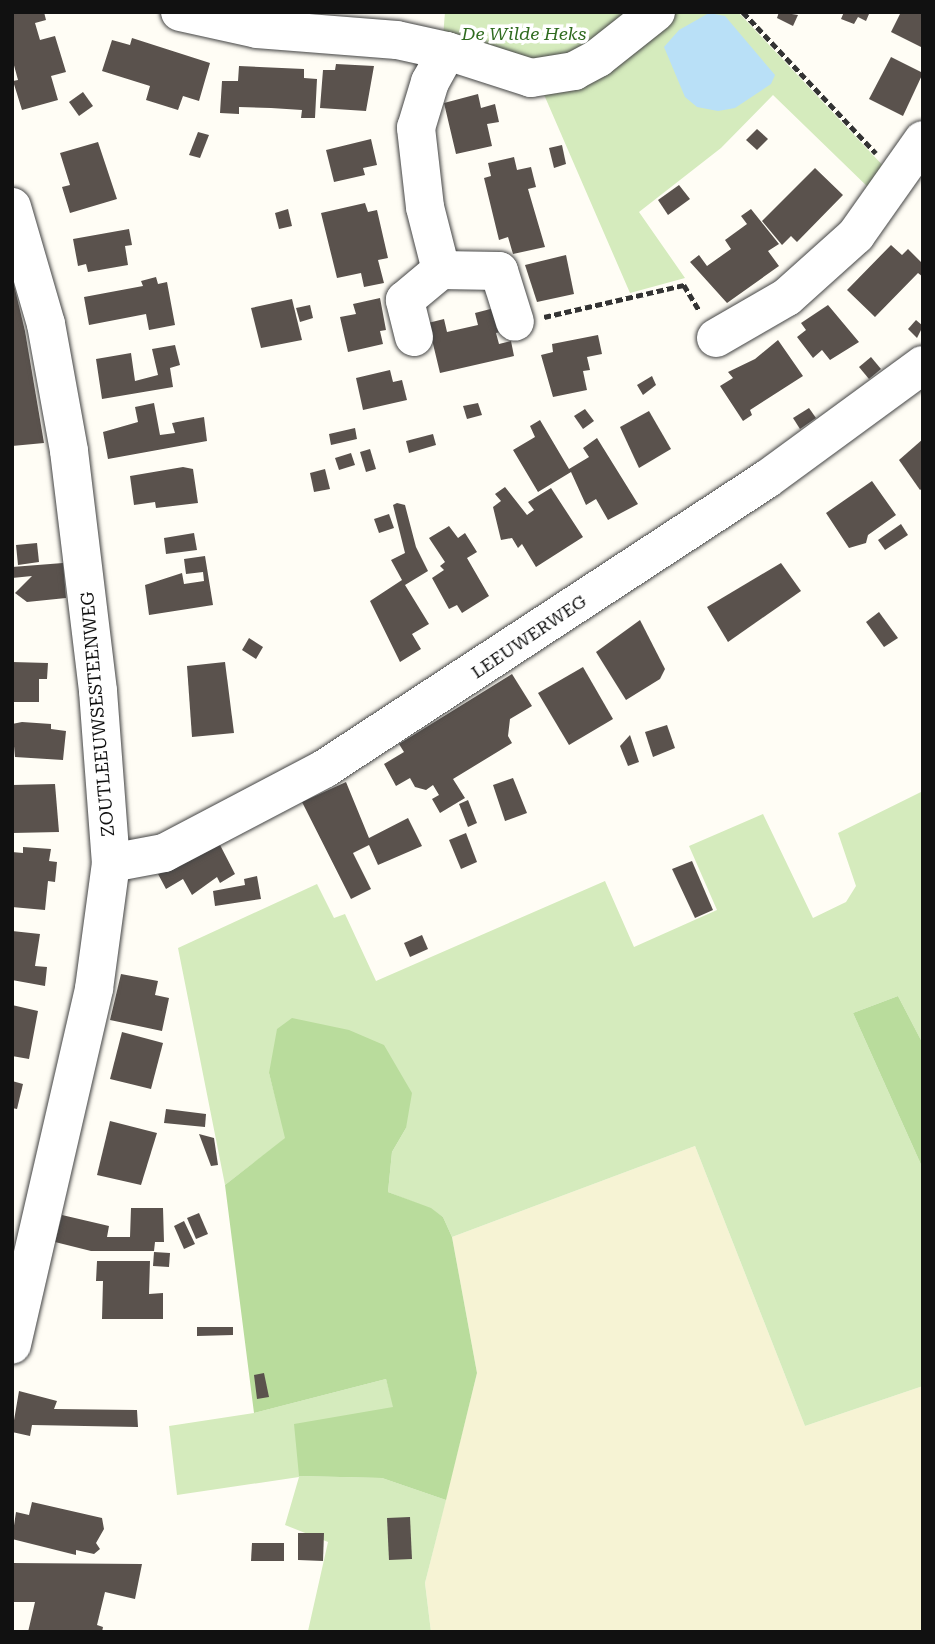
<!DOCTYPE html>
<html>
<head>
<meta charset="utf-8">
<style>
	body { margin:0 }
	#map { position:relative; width:935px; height:1644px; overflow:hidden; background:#fffdf5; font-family:"Roboto Serif",serif }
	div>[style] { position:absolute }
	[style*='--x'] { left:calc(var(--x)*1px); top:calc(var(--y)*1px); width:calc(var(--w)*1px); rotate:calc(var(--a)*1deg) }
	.farmland>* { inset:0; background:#f6f3d4 }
	.green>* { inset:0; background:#d5ebbd }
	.forest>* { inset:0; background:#b9dc9c }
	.water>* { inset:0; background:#b9e0f7 }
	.building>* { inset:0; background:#5a524d }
	.path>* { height:4.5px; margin-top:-2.25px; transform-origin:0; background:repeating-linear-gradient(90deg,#333 0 7px,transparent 0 10.5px) }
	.roads { filter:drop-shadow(0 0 2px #444) drop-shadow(0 0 2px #444) }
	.minor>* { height:38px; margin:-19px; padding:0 19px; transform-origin:19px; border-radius:19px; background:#fff }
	span { translate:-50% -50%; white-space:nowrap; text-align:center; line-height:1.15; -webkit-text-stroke:7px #fff; paint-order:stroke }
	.park-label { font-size:18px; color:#2f6b1f; font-style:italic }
	.street-label { font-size:18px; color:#111 }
	.frame { position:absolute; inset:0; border:14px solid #111; pointer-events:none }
</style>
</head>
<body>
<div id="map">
	<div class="farmland">
		<div style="clip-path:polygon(695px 1146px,805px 1426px,923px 1386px,923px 1632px,431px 1632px,425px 1583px,477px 1373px,452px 1237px)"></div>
	</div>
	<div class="green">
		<div style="clip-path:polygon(445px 12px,631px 12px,581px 53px,550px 63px,443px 37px)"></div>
		<div style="clip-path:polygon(673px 12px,738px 12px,889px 172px,873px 192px,773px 95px,721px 148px,639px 212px,685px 278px,630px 293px,542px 90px)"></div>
		<div style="clip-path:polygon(923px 791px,923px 1044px,898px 996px,853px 1013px,923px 1169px,923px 1386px,805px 1426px,695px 1146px,452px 1237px,443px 1217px,431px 1209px,388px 1192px,392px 1152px,406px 1128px,269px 1073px,286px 1138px,225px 1185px,178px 948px,317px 884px,334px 918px,345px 914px,376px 981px,605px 881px,634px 947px,717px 910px,689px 846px,763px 814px,813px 918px,846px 902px,856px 886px,838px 833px)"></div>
		<div style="clip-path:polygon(386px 1379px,394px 1407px,299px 1476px,382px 1478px,446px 1500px,425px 1583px,431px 1632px,308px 1631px,328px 1542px,285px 1525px,299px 1477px,177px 1495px,169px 1426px,254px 1413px)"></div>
	</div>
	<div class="forest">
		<div style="clip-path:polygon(898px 996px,923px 1044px,923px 1169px,853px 1013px)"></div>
		<div style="clip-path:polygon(292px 1018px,349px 1030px,384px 1045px,412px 1093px,406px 1128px,392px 1152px,388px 1192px,431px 1208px,443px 1217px,452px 1237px,477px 1373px,446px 1500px,382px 1478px,299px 1476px,294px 1424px,393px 1407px,386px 1379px,254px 1413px,225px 1185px,285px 1138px,269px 1073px,277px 1029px)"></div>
	</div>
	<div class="water">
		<div style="clip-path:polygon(709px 13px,725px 16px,775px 75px,771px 84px,735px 108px,718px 111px,697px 107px,685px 97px,664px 47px,679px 30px)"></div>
	</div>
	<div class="building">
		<div style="clip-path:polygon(12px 12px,44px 12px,46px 20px,35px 23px,40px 40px,55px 36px,66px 72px,51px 76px,58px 100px,22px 110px,13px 81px,18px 80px,12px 58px)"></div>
		<div style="clip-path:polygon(779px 12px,798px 15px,793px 26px,777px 18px)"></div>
		<div style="clip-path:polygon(844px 12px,867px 12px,869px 14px,866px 21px,858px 17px,854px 24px,841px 19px)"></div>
		<div style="clip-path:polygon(901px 12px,923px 12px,923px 48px,891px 32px)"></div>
		<div style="clip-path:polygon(132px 38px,210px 63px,199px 101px,183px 96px,178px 110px,146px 100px,150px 86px,102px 71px,112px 40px,130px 45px)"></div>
		<div style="clip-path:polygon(891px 57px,923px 73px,903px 116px,869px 99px)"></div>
		<div style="clip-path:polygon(336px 64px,374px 66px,366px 111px,320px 108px,323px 70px,335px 70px)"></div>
		<div style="clip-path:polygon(239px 66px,304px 69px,304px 78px,317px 79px,315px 118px,301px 118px,302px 110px,271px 108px,239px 107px,239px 114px,220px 113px,222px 81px,238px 81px)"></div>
		<div style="clip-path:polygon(83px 92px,93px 106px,79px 116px,69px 102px)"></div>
		<div style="clip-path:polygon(478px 94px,481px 108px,495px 104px,499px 122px,487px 124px,492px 146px,456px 154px,444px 103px)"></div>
		<div style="clip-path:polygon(757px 129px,768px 139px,757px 150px,746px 140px)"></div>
		<div style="clip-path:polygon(198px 132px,209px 135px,200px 158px,189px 155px)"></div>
		<div style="clip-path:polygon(371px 139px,377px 165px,363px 168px,365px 175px,334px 182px,326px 150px)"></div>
		<div style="clip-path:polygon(98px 142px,117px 199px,70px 213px,62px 187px,70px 185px,60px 153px)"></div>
		<div style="clip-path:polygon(562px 145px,566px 164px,554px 168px,549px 148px)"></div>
		<div style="clip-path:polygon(514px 157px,517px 170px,531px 167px,536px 187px,528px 189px,545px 247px,513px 254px,508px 237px,499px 240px,484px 178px,491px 176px,488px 163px)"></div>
		<div style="clip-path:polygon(815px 168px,843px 195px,797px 242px,791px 236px,782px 245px,762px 221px)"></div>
		<div style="clip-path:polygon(679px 185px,690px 199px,668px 215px,658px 200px)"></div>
		<div style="clip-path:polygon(365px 203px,368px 212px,377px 210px,388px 258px,378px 260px,384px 283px,364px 287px,361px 273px,337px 278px,321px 213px)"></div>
		<div style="clip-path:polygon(288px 209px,292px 226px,279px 229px,275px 213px)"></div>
		<div style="clip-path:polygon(751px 209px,779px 244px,768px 251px,779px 266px,727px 303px,690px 262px,699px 255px,707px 266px,731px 249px,725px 240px,747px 224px,741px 216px)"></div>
		<div style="clip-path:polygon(129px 229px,132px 245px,125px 246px,128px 265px,88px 272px,86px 264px,78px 266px,73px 239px)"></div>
		<div style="clip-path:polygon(891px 245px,902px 255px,908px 249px,923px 264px,923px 277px,918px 273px,875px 317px,847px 290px)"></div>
		<div style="clip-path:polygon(566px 255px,574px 294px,537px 302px,525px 265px)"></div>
		<div style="clip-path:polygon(156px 277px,158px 284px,167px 282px,175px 325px,149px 330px,146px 314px,89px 325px,84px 297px,143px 286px,141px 281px)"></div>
		<div style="clip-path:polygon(13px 281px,25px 331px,44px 443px,12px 446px)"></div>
		<div style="clip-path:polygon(380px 298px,386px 330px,380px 331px,383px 344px,348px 352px,340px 317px,356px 314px,353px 304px)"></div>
		<div style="clip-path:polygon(292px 299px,302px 340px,261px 348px,251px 308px)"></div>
		<div style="clip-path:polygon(310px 305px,313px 318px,300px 322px,296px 308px)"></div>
		<div style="clip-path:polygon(828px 305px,859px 342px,830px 360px,822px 350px,813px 358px,797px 337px,806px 330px,801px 323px)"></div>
		<div style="clip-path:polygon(502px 306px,508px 330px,496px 333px,499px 344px,511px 341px,514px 356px,440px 373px,428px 323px,444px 319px,447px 332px,478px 325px,475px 313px)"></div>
		<div style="clip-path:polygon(916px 320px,923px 326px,917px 338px,908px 329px)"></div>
		<div style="clip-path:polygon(598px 335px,602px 354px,587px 357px,590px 370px,583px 371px,587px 390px,553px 397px,541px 355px,553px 352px,552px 344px)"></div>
		<div style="clip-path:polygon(778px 340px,803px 376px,750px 410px,752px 415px,743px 421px,720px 386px,733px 378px,728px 372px,755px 359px)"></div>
		<div style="clip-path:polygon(175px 345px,180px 365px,170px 368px,173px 387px,102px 399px,96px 359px,131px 353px,135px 381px,158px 375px,152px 349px)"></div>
		<div style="clip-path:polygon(871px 357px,881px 369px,869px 379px,859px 367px)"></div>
		<div style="clip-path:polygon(390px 370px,393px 382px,402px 380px,407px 400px,363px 410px,356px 378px)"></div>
		<div style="clip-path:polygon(652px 376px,656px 385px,643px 395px,637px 385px)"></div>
		<div style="clip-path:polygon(154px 403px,160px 435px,175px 433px,172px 423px,204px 417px,207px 441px,108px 459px,103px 432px,138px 422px,135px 407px)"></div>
		<div style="clip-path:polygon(478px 403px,482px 415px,467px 419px,463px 406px)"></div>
		<div style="clip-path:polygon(809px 408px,816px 418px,800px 429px,793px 418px)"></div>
		<div style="clip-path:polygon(585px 409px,594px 421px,583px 429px,574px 416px)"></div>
		<div style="clip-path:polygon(649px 411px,671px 449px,639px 468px,620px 427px)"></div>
		<div style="clip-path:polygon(540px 420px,569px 469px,589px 457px,583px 448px,597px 438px,638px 504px,608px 520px,596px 499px,586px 505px,571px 472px,538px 492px,513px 450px,535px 437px,530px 426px)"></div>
		<div style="clip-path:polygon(355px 428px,357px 439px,331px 445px,329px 434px)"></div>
		<div style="clip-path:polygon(433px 434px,436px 445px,409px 453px,406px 441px)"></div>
		<div style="clip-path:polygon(923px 439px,923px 488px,920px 490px,899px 460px)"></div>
		<div style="clip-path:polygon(370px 449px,376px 469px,366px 472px,360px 452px)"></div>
		<div style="clip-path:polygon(351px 453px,355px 465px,339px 470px,335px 458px)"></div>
		<div style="clip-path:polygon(183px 467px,193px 469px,198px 503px,156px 508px,155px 502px,134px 505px,130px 476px)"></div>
		<div style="clip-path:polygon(325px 469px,330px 489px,314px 492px,310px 473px)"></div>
		<div style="clip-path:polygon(872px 481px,896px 515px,868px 535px,866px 543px,849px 548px,826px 513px)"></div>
		<div style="clip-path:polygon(505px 487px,527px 515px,534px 510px,528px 502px,551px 488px,583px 537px,536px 567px,522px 544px,518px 548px,512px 538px,501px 540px,493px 507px,501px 501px,495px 494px)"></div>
		<div style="clip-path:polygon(397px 503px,405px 505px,416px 547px,428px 571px,405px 585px,429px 624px,412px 634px,421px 649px,400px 662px,370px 601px,402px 580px,391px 560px,405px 553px,393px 505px)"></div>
		<div style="clip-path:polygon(389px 514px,394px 528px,379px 533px,374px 519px)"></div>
		<div style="clip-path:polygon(901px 524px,908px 535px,885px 550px,878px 540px)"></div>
		<div style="clip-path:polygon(449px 526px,458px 538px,465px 533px,477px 552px,467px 558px,489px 596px,462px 613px,457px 605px,449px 609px,432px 578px,444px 570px,440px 566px,445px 562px,429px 538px)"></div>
		<div style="clip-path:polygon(194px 533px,197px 550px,166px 554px,164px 538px)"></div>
		<div style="clip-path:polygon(37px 543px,39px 562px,18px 565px,16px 545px)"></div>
		<div style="clip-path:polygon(205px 556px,213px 605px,149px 615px,145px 585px,182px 573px,184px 584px,204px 581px,203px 572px,186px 574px,184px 559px)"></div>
		<div style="clip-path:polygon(63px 563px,66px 598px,27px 602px,15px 593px,32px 576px,12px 578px,12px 567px)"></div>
		<div style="clip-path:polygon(781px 563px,801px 591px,728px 642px,707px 607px)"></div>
		<div style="clip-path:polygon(879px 612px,898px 638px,884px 647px,866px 622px)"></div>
		<div style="clip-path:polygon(640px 620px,665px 669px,660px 679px,626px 700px,596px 652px)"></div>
		<div style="clip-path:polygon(249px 638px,263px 647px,256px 659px,242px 650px)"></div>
		<div style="clip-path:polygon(12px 662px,48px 663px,47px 679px,39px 679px,39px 702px,12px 702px)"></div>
		<div style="clip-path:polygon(225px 662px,234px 733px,192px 737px,187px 666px)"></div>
		<div style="clip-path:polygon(583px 667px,613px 719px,569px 745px,538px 693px)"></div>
		<div style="clip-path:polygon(512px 674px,532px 706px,510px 719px,508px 736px,512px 743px,453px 779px,465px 798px,440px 813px,432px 799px,439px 795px,433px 785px,426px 790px,415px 787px,410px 778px,396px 786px,384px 764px,404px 752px,399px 744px)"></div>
		<div style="clip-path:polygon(22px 722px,51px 724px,51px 729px,66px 731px,63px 760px,15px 757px,12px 724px)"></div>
		<div style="clip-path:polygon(667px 725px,675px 748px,653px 757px,645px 732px)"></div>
		<div style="clip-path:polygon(630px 735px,639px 762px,628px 766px,620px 746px)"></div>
		<div style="clip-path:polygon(513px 778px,527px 813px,505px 821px,493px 785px)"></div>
		<div style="clip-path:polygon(346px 782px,369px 838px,408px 818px,422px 846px,378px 865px,369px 845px,353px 853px,371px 889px,351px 899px,302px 802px)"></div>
		<div style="clip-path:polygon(55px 784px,59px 832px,12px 833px,12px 785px)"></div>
		<div style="clip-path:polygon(468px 800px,477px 823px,468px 827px,459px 804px)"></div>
		<div style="clip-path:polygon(466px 833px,477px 862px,461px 869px,449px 840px)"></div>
		<div style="clip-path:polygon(219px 843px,235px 874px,220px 883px,217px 877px,192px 895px,183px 879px,166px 889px,158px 874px)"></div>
		<div style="clip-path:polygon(23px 847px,51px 849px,49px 861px,57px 862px,55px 882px,48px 881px,45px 910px,12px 907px,12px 852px,23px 853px)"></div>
		<div style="clip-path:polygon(692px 861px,713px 910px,695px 918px,672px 869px)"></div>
		<div style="clip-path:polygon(257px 876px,261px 899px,215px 906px,213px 891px,245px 885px,244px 879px)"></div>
		<div style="clip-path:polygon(12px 931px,40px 934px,35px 966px,47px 967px,45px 986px,12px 980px)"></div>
		<div style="clip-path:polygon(422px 935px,428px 949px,410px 957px,404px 943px)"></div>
		<div style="clip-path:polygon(121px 974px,158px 981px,155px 995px,169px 998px,162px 1031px,110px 1020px)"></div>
		<div style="clip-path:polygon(12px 1005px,38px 1011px,29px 1059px,12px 1056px)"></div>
		<div style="clip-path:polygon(122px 1032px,163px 1043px,151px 1089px,110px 1079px)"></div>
		<div style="clip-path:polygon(12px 1081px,23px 1084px,17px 1109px,12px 1108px)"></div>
		<div style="clip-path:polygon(166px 1109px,206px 1114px,205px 1127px,164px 1123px)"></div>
		<div style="clip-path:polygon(110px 1121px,157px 1133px,141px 1185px,97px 1175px)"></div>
		<div style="clip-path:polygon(199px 1134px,214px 1138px,218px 1165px,211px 1166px)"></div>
		<div style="clip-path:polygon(131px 1208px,163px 1208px,164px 1242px,155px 1242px,154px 1251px,91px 1251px,55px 1242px,62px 1215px,109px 1226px,107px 1237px,130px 1237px)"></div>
		<div style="clip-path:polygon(199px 1213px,208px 1234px,196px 1239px,187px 1218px)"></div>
		<div style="clip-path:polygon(184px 1221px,195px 1244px,184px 1249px,174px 1226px)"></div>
		<div style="clip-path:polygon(154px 1252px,170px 1253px,169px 1267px,153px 1266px)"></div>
		<div style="clip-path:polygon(97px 1261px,150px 1261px,149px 1294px,163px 1293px,163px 1319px,102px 1319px,103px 1281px,96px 1281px)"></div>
		<div style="clip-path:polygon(197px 1327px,233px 1327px,233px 1335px,197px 1336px)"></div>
		<div style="clip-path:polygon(264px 1373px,269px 1397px,257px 1399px,254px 1375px)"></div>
		<div style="clip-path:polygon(19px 1391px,57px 1401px,54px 1409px,137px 1410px,138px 1427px,32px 1425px,30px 1436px,12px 1432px)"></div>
		<div style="clip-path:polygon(32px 1502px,102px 1518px,104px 1529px,96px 1543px,100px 1549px,94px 1554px,76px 1550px,76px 1555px,12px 1539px,16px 1512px,29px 1515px)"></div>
		<div style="clip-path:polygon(410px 1517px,412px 1559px,389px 1560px,387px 1518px)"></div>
		<div style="clip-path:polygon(298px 1533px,324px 1533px,323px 1561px,298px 1560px)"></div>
		<div style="clip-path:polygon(252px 1543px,284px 1543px,284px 1561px,251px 1561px)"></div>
		<div style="clip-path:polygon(12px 1563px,142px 1564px,135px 1599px,105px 1592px,97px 1625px,103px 1627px,102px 1632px,28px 1632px,35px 1602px,12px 1602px)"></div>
	</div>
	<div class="path">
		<div style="--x:743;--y:12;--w:194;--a:46.7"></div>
		<div style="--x:544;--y:317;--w:144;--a:-12.9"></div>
		<div style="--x:684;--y:285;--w:29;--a:59"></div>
	</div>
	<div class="roads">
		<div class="minor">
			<div style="--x:180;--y:12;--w:79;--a:12.4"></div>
			<div style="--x:257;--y:29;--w:140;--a:4.5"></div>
			<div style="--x:397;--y:40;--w:51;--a:12.4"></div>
			<div style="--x:447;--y:51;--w:88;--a:17.8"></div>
			<div style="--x:531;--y:78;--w:44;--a:-9.2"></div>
			<div style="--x:574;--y:71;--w:27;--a:-28"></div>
			<div style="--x:598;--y:58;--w:74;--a:-38.4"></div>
			<div style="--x:12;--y:207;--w:122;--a:73.8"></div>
			<div style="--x:46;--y:324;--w:129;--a:79.7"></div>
			<div style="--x:69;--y:451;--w:242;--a:83.1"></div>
			<div style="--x:98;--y:691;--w:172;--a:85.7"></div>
			<div style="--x:111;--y:863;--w:127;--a:97.7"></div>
			<div style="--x:94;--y:989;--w:365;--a:103"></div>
			<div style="--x:441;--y:270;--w:65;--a:-104.3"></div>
			<div style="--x:425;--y:207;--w:80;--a:-96.5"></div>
			<div style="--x:416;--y:128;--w:48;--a:-73.1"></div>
			<div style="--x:430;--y:82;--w:35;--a:-61"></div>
			<div style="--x:414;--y:337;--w:38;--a:-104"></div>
			<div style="--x:405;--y:300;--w:47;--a:-39.8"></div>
			<div style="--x:441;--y:270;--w:58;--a:1"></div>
			<div style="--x:499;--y:271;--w:53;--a:72.6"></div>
			<div style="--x:716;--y:338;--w:82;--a:-30"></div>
			<div style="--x:787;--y:297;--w:93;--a:-41.9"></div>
			<div style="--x:856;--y:235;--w:116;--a:-54.8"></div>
			<div style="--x:111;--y:863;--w:54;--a:-10.7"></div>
			<div style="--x:164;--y:853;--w:181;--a:-27.7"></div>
			<div style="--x:324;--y:769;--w:529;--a:-33.21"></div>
			<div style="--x:767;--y:479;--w:193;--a:-36.2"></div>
		</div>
	</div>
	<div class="park-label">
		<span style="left:524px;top:34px">De Wilde Heks</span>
	</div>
	<div class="street-label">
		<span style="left:529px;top:637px;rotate:-34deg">LEEUWERWEG</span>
		<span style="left:98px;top:714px;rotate:-95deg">ZOUTLEEUWSESTEENWEG</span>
	</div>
	<div class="frame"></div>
</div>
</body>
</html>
